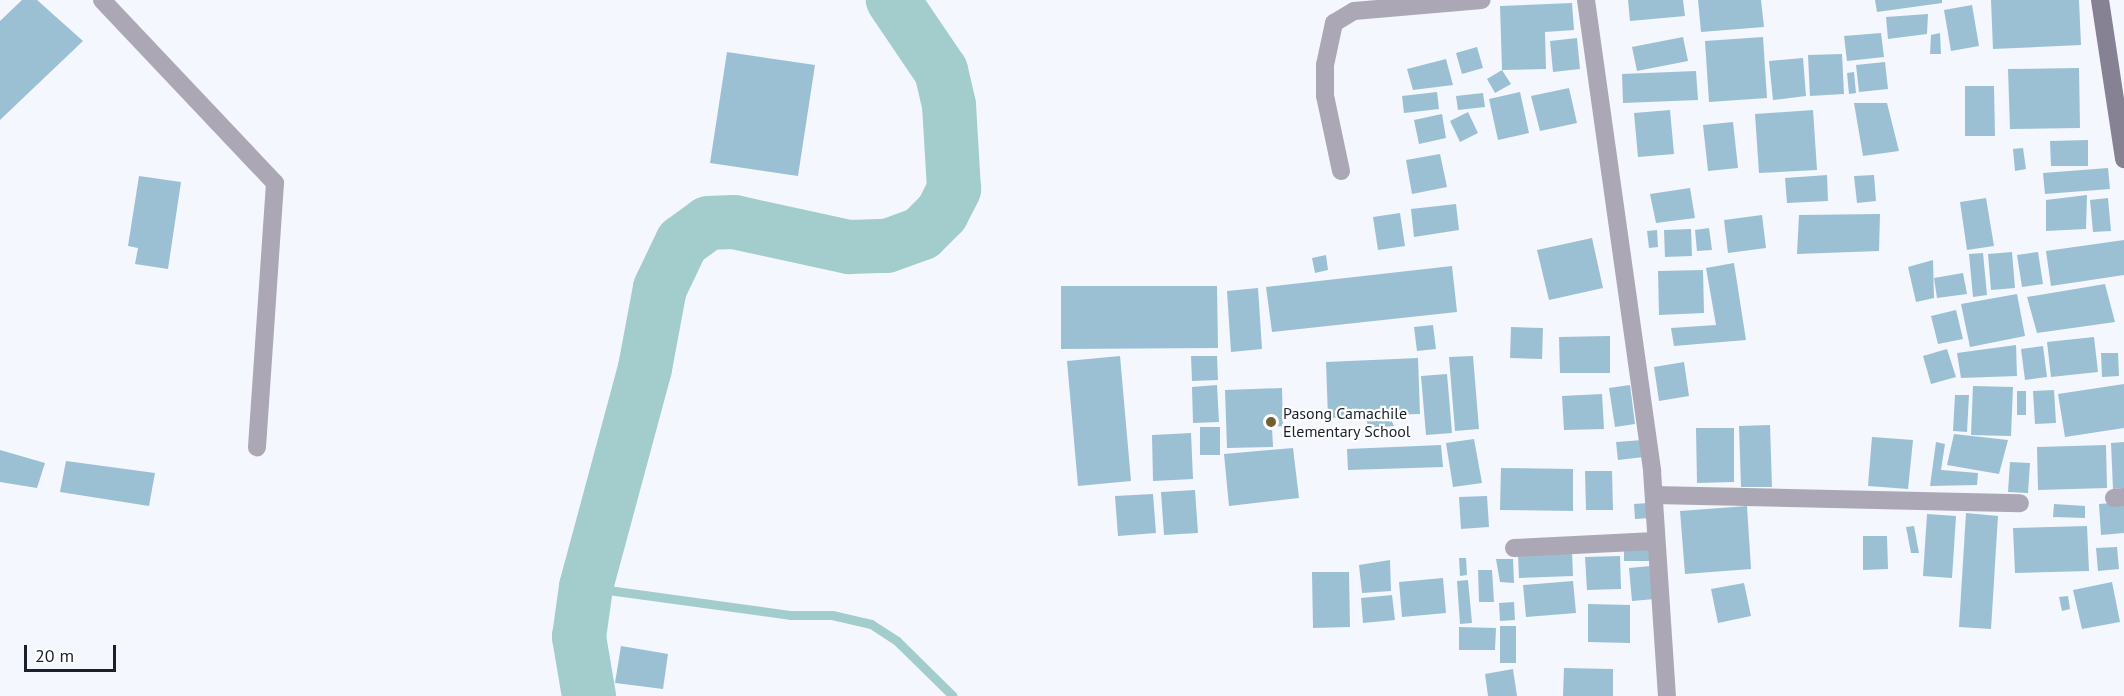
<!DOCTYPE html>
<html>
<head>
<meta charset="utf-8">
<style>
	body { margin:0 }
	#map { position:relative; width:2124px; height:696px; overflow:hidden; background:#f4f7fe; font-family:"PT Sans",sans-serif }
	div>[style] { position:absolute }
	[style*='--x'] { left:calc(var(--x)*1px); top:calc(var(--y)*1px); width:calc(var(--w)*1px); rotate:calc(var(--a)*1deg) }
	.stream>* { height:9px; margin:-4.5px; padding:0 4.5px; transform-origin:4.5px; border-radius:4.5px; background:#a3cdcd }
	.river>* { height:54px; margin:-27px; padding:0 27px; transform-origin:27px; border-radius:27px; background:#a3cdcd }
	.building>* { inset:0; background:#9bc0d4 }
	.service>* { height:18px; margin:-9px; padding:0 9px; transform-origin:9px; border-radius:9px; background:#aca7b5 }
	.minor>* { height:18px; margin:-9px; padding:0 9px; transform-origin:9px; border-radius:9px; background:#aca7b5 }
	.secondary>* { height:18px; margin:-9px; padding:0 9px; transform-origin:9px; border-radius:9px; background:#878194 }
	.dots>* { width:16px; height:16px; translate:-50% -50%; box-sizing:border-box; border:3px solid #fff; border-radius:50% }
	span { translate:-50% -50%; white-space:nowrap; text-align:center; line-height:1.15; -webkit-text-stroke:4.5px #fff; paint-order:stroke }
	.poi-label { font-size:16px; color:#1a202c }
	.left { translate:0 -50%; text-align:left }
	.scale { position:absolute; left:24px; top:645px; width:92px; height:27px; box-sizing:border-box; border:3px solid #1a202c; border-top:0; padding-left:8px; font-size:18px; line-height:21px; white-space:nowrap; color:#1a202c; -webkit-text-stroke:4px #fff; paint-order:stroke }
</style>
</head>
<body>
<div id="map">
	<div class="stream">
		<div style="--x:586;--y:587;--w:207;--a:7.8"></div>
		<div style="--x:791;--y:615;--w:41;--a:0"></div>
		<div style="--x:832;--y:615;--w:40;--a:13"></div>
		<div style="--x:871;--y:624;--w:31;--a:33"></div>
		<div style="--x:897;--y:641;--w:78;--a:44.5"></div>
	</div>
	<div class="river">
		<div style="--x:589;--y:696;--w:60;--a:-99.6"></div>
		<div style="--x:579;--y:637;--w:50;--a:-82"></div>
		<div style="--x:586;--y:587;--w:227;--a:-74.9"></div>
		<div style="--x:645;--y:368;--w:81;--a:-79.4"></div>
		<div style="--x:660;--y:288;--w:51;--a:-64.4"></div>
		<div style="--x:682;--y:242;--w:32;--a:-36"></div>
		<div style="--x:708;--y:223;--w:26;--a:-2"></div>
		<div style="--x:734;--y:222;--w:118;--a:12.3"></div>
		<div style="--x:849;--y:247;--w:38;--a:-2"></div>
		<div style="--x:887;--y:246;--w:37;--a:-20"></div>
		<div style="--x:922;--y:233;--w:28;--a:-45"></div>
		<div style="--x:942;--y:213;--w:27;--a:-63"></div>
		<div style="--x:954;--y:189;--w:84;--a:-93.4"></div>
		<div style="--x:949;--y:105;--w:35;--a:-103"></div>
		<div style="--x:941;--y:71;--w:86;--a:-124.1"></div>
	</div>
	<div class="building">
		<div style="clip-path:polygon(22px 0,37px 0,83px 41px,0 120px,0 21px)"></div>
		<div style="clip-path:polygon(1628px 0,1683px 0,1685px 16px,1630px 21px)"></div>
		<div style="clip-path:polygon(1698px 0,1761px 0,1764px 27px,1701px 32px)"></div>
		<div style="clip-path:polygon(1875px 0,1942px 0,1942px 3px,1877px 12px)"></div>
		<div style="clip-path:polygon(1991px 0,2079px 0,2081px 45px,1993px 49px)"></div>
		<div style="clip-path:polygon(1572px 3px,1574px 30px,1545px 32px,1546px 69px,1502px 70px,1500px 6px)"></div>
		<div style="clip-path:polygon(1972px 5px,1979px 46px,1951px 51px,1944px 10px)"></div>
		<div style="clip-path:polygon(1928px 14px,1927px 34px,1888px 39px,1886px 17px)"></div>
		<div style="clip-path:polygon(1881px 33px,1884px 57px,1847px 61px,1844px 36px)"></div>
		<div style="clip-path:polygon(1940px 33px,1941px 54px,1930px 54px,1931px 35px)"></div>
		<div style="clip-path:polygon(1683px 37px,1688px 61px,1637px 71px,1632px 47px)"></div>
		<div style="clip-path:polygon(1763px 37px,1767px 98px,1709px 102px,1705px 41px)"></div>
		<div style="clip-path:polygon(1577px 38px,1580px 69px,1553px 72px,1550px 41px)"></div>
		<div style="clip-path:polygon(1477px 47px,1483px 68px,1462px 74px,1456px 53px)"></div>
		<div style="clip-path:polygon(727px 52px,815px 65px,798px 176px,710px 163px)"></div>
		<div style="clip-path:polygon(1842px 54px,1844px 94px,1810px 96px,1808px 55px)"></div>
		<div style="clip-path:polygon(1803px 58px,1806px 96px,1773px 100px,1769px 61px)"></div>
		<div style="clip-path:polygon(1446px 59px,1453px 85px,1413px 90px,1407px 69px)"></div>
		<div style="clip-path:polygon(1885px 62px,1888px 89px,1859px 92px,1856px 65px)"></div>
		<div style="clip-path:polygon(2079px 68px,2080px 128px,2010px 129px,2008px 69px)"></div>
		<div style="clip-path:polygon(1502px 70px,1511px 84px,1495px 93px,1487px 79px)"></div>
		<div style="clip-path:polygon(1696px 71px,1698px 100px,1623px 103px,1622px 74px)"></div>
		<div style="clip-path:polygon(1854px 72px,1856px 93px,1849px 94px,1847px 73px)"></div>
		<div style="clip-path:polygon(1965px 86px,1994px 86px,1995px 136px,1965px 136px)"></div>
		<div style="clip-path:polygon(1569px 88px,1577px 123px,1540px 131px,1531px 96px)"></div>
		<div style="clip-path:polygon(1437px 92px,1439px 109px,1404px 113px,1402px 96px)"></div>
		<div style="clip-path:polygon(1520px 92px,1529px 133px,1498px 140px,1489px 99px)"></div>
		<div style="clip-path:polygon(1483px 93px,1485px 107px,1458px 110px,1456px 96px)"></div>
		<div style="clip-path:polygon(1854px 103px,1887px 103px,1899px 151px,1863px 156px)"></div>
		<div style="clip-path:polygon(1670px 110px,1674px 154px,1638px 157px,1634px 113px)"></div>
		<div style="clip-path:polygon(1813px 110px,1817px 170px,1759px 173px,1755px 114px)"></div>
		<div style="clip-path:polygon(1468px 112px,1478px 133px,1460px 142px,1450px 121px)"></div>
		<div style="clip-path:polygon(1442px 114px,1446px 138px,1419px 144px,1414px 120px)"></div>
		<div style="clip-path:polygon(1733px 122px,1738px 168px,1708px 171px,1703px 125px)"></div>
		<div style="clip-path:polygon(2088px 140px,2088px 166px,2051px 166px,2050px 141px)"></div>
		<div style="clip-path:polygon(2023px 148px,2026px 169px,2015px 171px,2013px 149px)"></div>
		<div style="clip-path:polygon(1440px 154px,1447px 187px,1412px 194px,1406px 160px)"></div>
		<div style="clip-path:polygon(2108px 168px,2110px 189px,2045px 194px,2043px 173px)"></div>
		<div style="clip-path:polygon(1827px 175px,1828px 201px,1787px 203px,1785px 178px)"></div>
		<div style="clip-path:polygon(1874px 175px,1876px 201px,1857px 203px,1854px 176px)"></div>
		<div style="clip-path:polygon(139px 176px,181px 182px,168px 269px,135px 264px,138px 248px,128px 246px)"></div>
		<div style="clip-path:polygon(1690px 188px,1695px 218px,1656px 223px,1650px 194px)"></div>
		<div style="clip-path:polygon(2087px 195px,2086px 229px,2046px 231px,2046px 200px)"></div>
		<div style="clip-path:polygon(1986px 198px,1994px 246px,1967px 250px,1960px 202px)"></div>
		<div style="clip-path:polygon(2108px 198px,2111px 231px,2093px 232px,2090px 200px)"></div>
		<div style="clip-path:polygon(1456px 204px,1459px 230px,1414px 237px,1411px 209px)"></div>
		<div style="clip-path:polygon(1400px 213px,1405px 246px,1378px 250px,1373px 217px)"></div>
		<div style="clip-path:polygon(1880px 214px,1879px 251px,1797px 254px,1799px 215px)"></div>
		<div style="clip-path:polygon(1762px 215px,1766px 248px,1728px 253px,1724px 220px)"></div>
		<div style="clip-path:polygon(1709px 228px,1712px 250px,1697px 251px,1695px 230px)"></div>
		<div style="clip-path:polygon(1691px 229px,1692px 256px,1665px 257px,1664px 230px)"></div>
		<div style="clip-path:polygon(1657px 230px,1658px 247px,1649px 248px,1647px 231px)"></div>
		<div style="clip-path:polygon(1592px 238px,1603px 288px,1549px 300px,1537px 250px)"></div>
		<div style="clip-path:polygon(2124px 240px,2124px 275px,2051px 286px,2046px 251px)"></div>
		<div style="clip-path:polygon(2012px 252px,2015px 288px,1991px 290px,1988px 254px)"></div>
		<div style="clip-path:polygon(2038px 252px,2043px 284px,2022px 287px,2017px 255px)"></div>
		<div style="clip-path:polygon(1983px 253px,1987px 295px,1973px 297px,1969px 254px)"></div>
		<div style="clip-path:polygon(1326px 255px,1328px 270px,1315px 273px,1312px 258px)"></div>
		<div style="clip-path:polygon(1933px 260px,1934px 298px,1916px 302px,1908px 267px)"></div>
		<div style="clip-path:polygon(1734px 263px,1746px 340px,1674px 346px,1671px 328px,1716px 325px,1706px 268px)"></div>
		<div style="clip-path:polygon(1452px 266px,1457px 312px,1272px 332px,1266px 287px)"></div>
		<div style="clip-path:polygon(1703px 270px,1704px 313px,1659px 315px,1658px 271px)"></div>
		<div style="clip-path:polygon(1963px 273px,1967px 294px,1937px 298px,1934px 278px)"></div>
		<div style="clip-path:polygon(2105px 284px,2115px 322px,2037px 333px,2027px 297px)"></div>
		<div style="clip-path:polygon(1061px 286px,1217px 286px,1218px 348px,1061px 349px)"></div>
		<div style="clip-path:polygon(1258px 288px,1262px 349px,1231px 352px,1227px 291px)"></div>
		<div style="clip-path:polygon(2017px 294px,2025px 336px,1970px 347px,1961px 304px)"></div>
		<div style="clip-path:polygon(1956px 310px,1963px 339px,1938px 344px,1931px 316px)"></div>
		<div style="clip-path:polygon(1433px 325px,1436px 349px,1417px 351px,1414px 327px)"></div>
		<div style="clip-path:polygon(1511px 327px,1543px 328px,1542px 359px,1510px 358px)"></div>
		<div style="clip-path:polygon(1610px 336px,1610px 373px,1560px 373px,1559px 337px)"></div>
		<div style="clip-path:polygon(2094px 337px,2098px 372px,2051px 377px,2047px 342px)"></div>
		<div style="clip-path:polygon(2016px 345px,2017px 376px,1961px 378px,1957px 353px)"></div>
		<div style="clip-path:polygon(2043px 346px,2047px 377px,2025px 380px,2021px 349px)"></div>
		<div style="clip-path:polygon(1947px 349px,1956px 377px,1931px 384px,1923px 356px)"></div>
		<div style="clip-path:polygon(2101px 353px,2118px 353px,2119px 376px,2102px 377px)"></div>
		<div style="clip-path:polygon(1120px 356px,1131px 481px,1078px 486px,1067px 361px)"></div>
		<div style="clip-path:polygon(1191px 356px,1217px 356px,1218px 380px,1192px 381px)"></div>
		<div style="clip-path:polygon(1473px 356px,1479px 429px,1455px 431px,1449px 357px)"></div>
		<div style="clip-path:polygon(1418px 358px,1420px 414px,1389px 415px,1394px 426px,1369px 428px,1365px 417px,1328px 418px,1326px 362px)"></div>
		<div style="clip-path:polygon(1684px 362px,1689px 396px,1659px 401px,1654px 367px)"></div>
		<div style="clip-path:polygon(1447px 374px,1452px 433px,1426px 435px,1421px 376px)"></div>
		<div style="clip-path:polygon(2124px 384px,2124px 428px,2065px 437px,2058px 394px)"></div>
		<div style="clip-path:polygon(1217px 385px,1219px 422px,1193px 423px,1192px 387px)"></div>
		<div style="clip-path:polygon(1630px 385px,1635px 424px,1615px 427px,1609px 388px)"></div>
		<div style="clip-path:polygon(1973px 386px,2013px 387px,2011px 436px,1971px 435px)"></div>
		<div style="clip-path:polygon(1282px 388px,1283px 426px,1272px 427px,1273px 447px,1227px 448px,1225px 390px)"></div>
		<div style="clip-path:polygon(2054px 390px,2056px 423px,2035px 424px,2033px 391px)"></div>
		<div style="clip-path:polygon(2017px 391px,2026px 391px,2026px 415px,2017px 415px)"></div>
		<div style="clip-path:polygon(1602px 394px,1604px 429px,1564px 430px,1562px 396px)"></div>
		<div style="clip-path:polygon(1955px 395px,1969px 395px,1967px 432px,1953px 431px)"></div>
		<div style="clip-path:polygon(1770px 425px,1772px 487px,1741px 487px,1739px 426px)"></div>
		<div style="clip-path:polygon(1200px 427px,1220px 427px,1220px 455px,1200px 455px)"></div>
		<div style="clip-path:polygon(1696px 428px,1734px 428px,1734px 482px,1697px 483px)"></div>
		<div style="clip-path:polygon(1191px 433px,1193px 479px,1153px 481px,1152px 435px)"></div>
		<div style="clip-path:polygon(1954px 434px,2008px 440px,1999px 474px,1947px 465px)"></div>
		<div style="clip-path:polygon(1872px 437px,1913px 440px,1908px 489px,1868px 486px)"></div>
		<div style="clip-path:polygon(1474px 439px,1482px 483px,1453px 487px,1446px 443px)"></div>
		<div style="clip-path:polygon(1643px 440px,1644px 457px,1618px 460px,1616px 442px)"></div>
		<div style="clip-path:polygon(1936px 442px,1945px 444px,1941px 470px,1978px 473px,1977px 485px,1930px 486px)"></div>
		<div style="clip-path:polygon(2124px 442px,2124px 488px,2113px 489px,2111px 443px)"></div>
		<div style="clip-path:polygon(1441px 445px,1443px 467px,1348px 470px,1347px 449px)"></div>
		<div style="clip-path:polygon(2106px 445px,2107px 488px,2038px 490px,2037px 447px)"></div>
		<div style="clip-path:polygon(1293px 448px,1299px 498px,1229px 506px,1224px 454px)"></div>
		<div style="clip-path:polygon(0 450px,45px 463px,37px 488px,0 482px)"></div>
		<div style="clip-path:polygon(66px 461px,155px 473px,149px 506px,60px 492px)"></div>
		<div style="clip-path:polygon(2010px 462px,2030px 463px,2028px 493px,2008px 492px)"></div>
		<div style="clip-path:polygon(1501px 468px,1573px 469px,1573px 511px,1500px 510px)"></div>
		<div style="clip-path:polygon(1585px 471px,1612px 471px,1613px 510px,1586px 510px)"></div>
		<div style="clip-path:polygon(1195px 490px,1198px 533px,1164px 535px,1161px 492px)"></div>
		<div style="clip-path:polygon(1153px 494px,1156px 533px,1118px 536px,1115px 496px)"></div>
		<div style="clip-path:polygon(1487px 496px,1489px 527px,1461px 529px,1459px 497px)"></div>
		<div style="clip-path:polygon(2124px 502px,2124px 533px,2101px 535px,2099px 504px)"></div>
		<div style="clip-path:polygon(1649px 503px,1651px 518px,1635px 519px,1634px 504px)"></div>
		<div style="clip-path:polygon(2054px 504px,2085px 506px,2085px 518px,2053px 517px)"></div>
		<div style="clip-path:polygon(1747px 506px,1751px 569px,1685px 574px,1680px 511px)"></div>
		<div style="clip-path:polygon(1966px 513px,1998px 516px,1991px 629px,1959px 627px)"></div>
		<div style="clip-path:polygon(1927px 514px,1956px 516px,1952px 578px,1923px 576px)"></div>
		<div style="clip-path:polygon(1914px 526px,1919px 553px,1911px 553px,1906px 527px)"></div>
		<div style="clip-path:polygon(2087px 526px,2089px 571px,2015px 573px,2013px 528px)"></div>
		<div style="clip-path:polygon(1863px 536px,1887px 536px,1888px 569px,1863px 570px)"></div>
		<div style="clip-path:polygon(1624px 547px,1649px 547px,1649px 561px,1624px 561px)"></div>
		<div style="clip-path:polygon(2117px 547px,2119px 569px,2098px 571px,2096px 548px)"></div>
		<div style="clip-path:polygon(1572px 552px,1573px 576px,1519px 578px,1518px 553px)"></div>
		<div style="clip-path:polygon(1620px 556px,1621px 589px,1587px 590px,1585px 557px)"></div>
		<div style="clip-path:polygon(1459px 558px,1466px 558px,1467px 575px,1460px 576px)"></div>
		<div style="clip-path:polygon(1496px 559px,1513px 559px,1514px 583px,1500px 582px)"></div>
		<div style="clip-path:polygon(1390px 560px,1391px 591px,1362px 593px,1359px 565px)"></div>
		<div style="clip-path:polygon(1651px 566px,1655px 599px,1632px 601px,1629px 568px)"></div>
		<div style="clip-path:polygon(1478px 570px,1492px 570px,1494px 602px,1479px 602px)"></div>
		<div style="clip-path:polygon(1312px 572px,1349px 572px,1350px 627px,1313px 628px)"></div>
		<div style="clip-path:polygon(1443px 578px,1446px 613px,1402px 617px,1399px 582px)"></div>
		<div style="clip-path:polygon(1468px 580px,1472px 623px,1460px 624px,1457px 581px)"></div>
		<div style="clip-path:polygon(1573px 581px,1576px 613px,1526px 617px,1523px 585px)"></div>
		<div style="clip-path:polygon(2112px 582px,2120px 622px,2082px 629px,2073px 590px)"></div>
		<div style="clip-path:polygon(1744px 583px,1751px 616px,1718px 623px,1711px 589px)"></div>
		<div style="clip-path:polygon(1392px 595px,1395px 620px,1363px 623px,1361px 598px)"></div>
		<div style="clip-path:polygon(2068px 596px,2070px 609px,2062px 611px,2059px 597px)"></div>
		<div style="clip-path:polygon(1514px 602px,1515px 620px,1500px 621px,1499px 603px)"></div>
		<div style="clip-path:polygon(1588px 604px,1630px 605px,1630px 643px,1588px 642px)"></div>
		<div style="clip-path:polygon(1500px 626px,1516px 626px,1516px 663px,1500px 663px)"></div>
		<div style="clip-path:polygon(1459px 627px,1496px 628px,1495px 650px,1459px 650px)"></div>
		<div style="clip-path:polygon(621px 646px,668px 654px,663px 689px,615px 683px)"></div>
		<div style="clip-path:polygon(1564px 668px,1613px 669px,1613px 696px,1563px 696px)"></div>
		<div style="clip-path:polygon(1513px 669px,1517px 696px,1488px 696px,1485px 674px)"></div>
	</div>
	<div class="service">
		<div style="--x:102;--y:0;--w:252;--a:46.6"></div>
		<div style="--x:275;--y:183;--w:265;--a:93.9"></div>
		<div style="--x:2114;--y:498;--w:10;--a:-6"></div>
	</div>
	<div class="minor">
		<div style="--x:1586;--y:0;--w:476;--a:82"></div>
		<div style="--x:1652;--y:471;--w:225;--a:86.2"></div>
		<div style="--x:1341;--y:171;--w:77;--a:-102"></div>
		<div style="--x:1325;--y:96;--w:31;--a:-90"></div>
		<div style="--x:1325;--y:65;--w:43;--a:-77.9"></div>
		<div style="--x:1334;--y:23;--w:23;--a:-31"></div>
		<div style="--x:1354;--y:11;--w:128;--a:-4.9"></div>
		<div style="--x:1654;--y:495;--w:366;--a:1.3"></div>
		<div style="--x:1514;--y:548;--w:141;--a:-2.8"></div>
	</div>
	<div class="secondary">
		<div style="--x:2100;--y:0;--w:161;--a:81.4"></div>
	</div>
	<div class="dots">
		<div style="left:1271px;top:422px;background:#70602e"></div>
	</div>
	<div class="poi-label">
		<span class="left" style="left:1283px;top:422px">Pasong Camachile<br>Elementary School</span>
	</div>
	<div class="scale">20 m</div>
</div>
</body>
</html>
